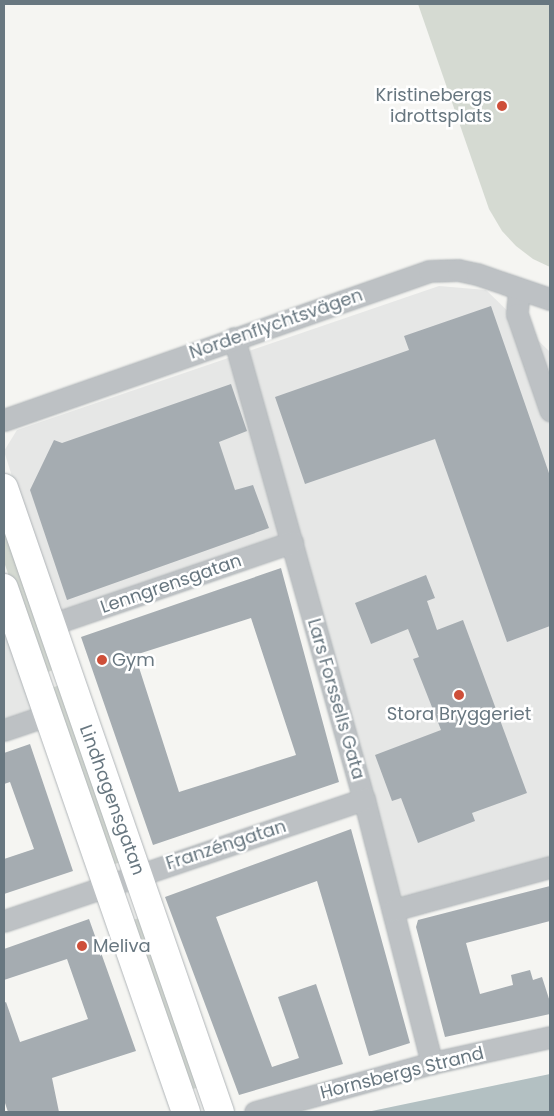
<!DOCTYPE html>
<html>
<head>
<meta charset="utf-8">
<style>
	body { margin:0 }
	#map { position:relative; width:554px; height:1116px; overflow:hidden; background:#f5f5f2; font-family:Poppins,sans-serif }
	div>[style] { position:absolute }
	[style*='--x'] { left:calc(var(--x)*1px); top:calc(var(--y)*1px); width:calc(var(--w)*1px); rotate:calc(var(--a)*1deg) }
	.built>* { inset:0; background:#e6e7e6 }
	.green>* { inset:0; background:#d5dad2 }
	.water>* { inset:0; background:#b3c0c2 }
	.building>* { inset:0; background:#a5acb1 }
	.roads { filter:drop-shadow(0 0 1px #b0b5b8) drop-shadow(0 0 1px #b0b5b8) }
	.street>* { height:21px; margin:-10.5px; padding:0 10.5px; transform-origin:10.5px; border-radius:10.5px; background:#bdc1c4 }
	.secondary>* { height:28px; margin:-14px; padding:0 14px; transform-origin:14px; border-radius:14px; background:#fff }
	.dots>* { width:14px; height:14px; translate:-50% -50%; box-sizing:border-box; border:2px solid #fff; border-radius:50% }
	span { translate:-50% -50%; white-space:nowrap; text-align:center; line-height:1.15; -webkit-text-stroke:5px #fff; paint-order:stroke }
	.poi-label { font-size:18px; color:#687780 }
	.right { translate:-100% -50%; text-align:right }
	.left { translate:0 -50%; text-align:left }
	.street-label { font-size:18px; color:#687780 }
	.frame { position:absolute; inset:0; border:5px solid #687780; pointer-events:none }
</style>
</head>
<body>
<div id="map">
	<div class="built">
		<div style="clip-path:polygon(439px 286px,486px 290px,550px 352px,550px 867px,394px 911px,293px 538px,57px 619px,4px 451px,17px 430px)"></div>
		<div style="clip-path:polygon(4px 623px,38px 717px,4px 728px)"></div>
	</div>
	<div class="green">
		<div style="clip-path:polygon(418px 4px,550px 4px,550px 267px,533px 259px,516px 246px,502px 231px,489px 209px)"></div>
		<div style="clip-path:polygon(4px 511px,58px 668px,43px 674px,4px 562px)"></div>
		<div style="clip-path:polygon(63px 684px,121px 862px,112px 865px,48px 689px)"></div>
		<div style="clip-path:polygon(144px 916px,202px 1086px,187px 1091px,128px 922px)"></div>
	</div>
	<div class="water">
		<div style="clip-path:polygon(550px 1074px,550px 1112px,367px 1112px)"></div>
	</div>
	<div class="building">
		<div style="clip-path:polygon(491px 306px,550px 476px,550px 626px,507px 642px,435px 439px,305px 484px,275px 397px,409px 350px,404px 336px)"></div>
		<div style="clip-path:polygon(231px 384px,247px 431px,219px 442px,235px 490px,253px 485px,269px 528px,67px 600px,30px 490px,54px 440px,62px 443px)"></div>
		<div style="clip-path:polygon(evenodd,281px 568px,339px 782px,153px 845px,81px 637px,281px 568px,251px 618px,296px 755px,179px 792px,135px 655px,251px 618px)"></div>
		<div style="clip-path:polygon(426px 575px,435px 598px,427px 601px,437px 630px,463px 620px,527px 793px,472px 813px,475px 821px,418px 843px,401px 798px,392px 801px,375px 755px,441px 730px,413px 659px,419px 657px,408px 629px,371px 644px,355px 603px)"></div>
		<div style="clip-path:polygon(30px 744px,73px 871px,4px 894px,4px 859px,34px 849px,10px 782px,4px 784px,4px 753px)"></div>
		<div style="clip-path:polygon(351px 829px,410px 1043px,369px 1056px,317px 881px,216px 917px,272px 1067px,299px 1058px,278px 997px,316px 984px,343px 1064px,239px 1095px,165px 897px)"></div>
		<div style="clip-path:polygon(550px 886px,550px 921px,466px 943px,480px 994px,513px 985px,511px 975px,530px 970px,533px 980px,542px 977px,550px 1002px,550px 1014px,445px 1037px,416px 927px,418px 920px)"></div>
		<div style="clip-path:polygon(89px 919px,136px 1051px,52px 1078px,59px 1112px,8px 1112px,4px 1100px,4px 1003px,6px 1002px,20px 1042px,88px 1019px,67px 959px,4px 980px,4px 949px)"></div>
	</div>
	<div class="roads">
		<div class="street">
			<div style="--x:519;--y:289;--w:25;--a:95"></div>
			<div style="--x:517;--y:314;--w:102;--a:71"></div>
			<div style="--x:234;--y:338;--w:479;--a:74.3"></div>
			<div style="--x:364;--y:799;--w:273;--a:75.6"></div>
			<div style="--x:4;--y:420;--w:450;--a:-19.3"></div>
			<div style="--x:429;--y:271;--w:29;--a:-2"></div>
			<div style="--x:458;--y:270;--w:19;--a:12"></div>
			<div style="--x:477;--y:274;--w:77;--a:18.9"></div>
			<div style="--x:50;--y:625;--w:256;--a:-18.9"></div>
			<div style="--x:4;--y:730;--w:46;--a:-18.8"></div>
			<div style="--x:393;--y:910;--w:163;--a:-15.3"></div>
			<div style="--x:4;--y:921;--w:380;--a:-18.7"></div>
			<div style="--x:255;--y:1112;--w:184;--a:-15.5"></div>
			<div style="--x:432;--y:1063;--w:121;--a:-12.4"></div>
		</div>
		<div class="secondary">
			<div style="--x:4;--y:488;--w:660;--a:70.91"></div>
			<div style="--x:4;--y:588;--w:555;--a:70.85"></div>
		</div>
	</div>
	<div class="dots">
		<div style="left:502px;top:106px;background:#ce4f39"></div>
		<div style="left:102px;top:660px;background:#ce4f39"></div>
		<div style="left:459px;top:695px;background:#ce4f39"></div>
		<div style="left:82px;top:946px;background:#ce4f39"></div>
	</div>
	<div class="poi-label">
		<span class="right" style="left:492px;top:106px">Kristinebergs<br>idrottsplats</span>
		<span class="left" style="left:112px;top:660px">Gym</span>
		<span style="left:459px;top:714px">Stora Bryggeriet</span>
		<span class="left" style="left:93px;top:946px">Meliva</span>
	</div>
	<div class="street-label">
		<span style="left:276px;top:324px;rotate:-19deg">Nordenflychtsvägen</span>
		<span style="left:171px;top:584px;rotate:-19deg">Lenngrensgatan</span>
		<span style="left:336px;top:699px;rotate:74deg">Lars Forssells Gata</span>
		<span style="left:112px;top:800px;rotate:70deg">Lindhagensgatan</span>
		<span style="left:226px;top:845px;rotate:-18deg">Franzéngatan</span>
		<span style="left:402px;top:1073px;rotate:-14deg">Hornsbergs Strand</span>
	</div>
	<div class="frame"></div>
</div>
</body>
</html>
